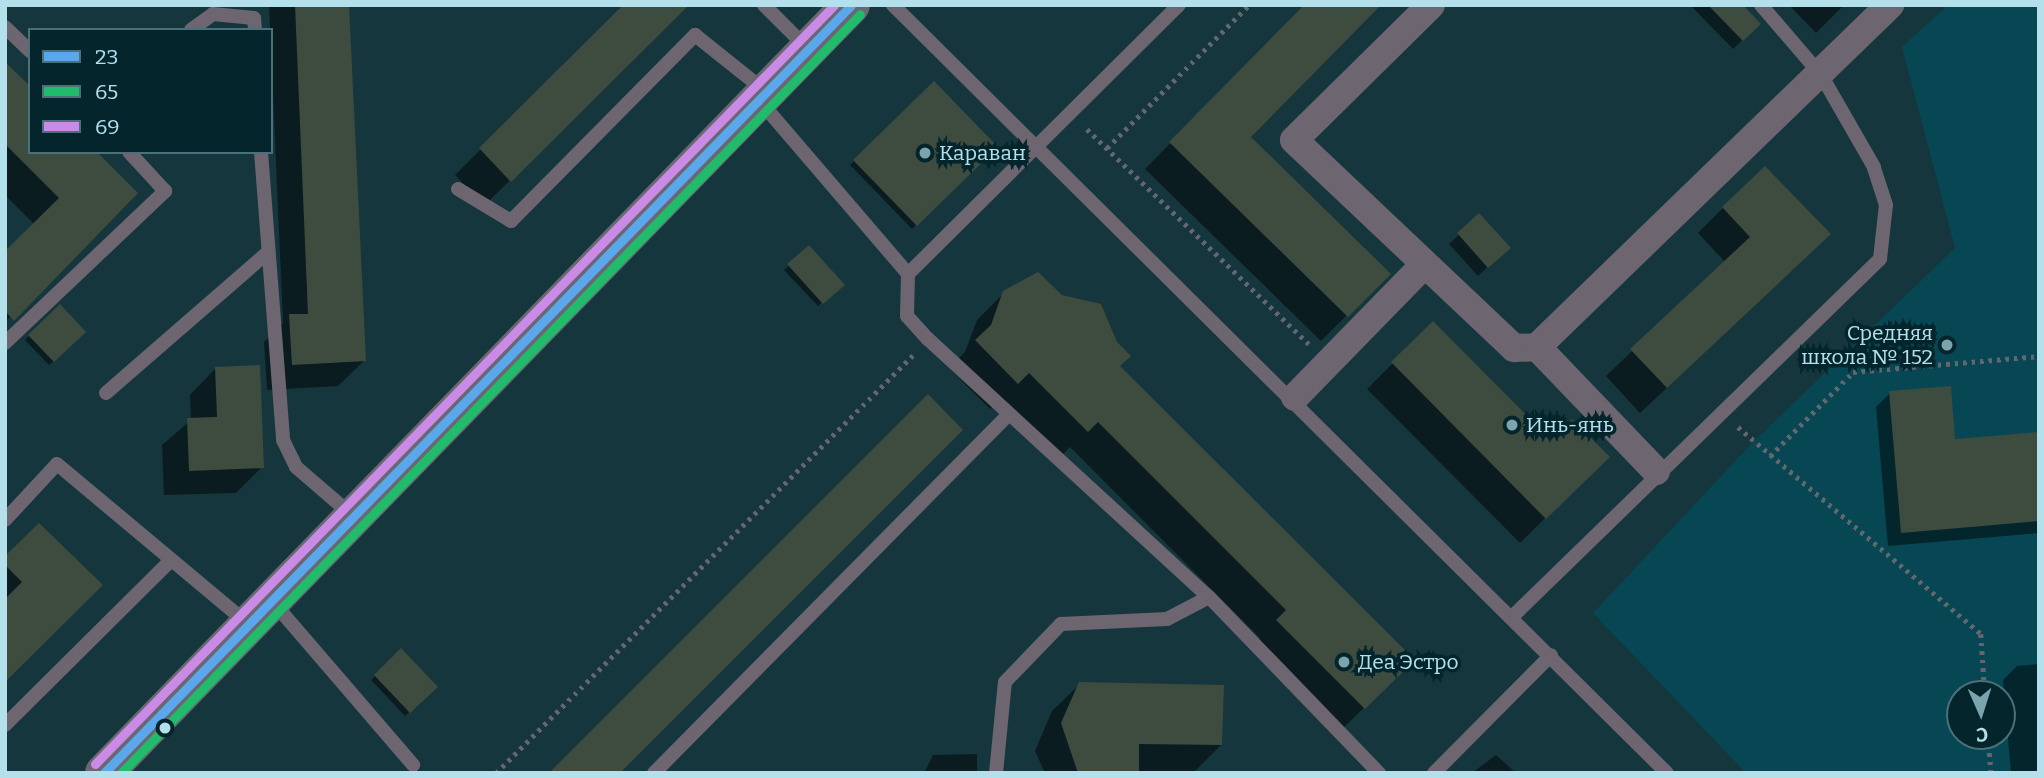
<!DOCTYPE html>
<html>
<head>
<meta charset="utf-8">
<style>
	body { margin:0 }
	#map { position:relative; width:2044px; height:778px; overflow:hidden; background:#15363c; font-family:Bitter,serif }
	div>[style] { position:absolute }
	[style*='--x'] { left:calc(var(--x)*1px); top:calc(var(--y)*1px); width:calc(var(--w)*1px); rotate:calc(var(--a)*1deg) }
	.built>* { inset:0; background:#064753 }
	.shadow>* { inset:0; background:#0007 }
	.building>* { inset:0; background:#3e4c3f }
	.path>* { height:4.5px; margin-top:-2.25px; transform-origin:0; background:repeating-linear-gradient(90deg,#62666e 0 3.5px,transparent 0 8.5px) }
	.service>* { height:14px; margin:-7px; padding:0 7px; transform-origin:7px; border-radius:7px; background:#6d6670 }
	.minor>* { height:28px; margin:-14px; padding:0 14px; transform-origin:14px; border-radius:14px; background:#6d6670 }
	.secondary>* { height:38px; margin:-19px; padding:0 19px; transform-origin:19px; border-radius:19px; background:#6a6672 }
	.bus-1>* { height:9px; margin:-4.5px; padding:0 4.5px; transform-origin:4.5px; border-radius:4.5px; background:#5aa8eb }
	.bus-2>* { height:9px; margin:-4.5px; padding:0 4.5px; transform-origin:4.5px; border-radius:4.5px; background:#20bc6c }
	.bus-3>* { height:9px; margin:-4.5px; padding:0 4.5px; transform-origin:4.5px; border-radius:4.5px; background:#ca8be6 }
	.dots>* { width:19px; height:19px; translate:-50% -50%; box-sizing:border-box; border:4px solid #04252c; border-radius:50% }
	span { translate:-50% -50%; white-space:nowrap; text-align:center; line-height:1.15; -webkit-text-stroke:7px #04252c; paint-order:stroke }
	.poi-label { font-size:21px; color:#b4e0ec }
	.left { translate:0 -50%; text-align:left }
	.right { translate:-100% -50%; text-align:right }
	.frame { position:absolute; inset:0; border:7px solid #b4e0ec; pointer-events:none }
	.legend { position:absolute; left:28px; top:28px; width:245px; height:126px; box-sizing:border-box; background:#04252c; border:2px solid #4a7079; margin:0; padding:9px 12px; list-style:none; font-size:21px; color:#b4e0ec }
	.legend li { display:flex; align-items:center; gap:14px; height:35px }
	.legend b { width:35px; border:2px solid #4a7079 }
	.north { position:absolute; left:1946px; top:680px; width:70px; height:70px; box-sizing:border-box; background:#04252c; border:2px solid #4a7079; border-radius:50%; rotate:177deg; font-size:19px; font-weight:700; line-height:28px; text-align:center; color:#b4e0ec }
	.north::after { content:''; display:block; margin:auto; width:24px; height:32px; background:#7ca4ae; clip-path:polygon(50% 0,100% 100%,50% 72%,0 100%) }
</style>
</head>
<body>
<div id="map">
	<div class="built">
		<div style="clip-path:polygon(evenodd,1948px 5px,2039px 5px,2039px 773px,1746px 773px,1593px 613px,1754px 441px,1955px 248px,1902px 47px,1948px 5px,1960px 694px,2002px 694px,2002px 736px,1960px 736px,1960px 694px)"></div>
	</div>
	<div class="shadow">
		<div style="clip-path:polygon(269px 5px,348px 5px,364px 361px,338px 386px,267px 390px,264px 342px,283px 323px)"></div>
		<div style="clip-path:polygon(625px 5px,686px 5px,484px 206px,455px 175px)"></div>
		<div style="clip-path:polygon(1306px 5px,1249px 137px,1388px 274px,1321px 341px,1145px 169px)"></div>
		<div style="clip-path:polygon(1690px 5px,1741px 5px,1759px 24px,1733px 49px)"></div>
		<div style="clip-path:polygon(1789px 5px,1844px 5px,1816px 33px)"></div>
		<div style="clip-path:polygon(5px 64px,30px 152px,136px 193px,5px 322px,5px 253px,34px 224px,5px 195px)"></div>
		<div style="clip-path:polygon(933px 83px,996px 147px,912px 229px,850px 165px)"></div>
		<div style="clip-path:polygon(1723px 208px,1803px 260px,1640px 413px,1606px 376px,1725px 262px,1698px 233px)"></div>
		<div style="clip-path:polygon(1479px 216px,1499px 257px,1478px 276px,1449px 244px)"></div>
		<div style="clip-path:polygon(809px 248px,843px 285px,818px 306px,784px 270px)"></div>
		<div style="clip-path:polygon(1004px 293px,1118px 366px,1413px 660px,1337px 734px,1250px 648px,1260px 638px,1070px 447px,1060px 457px,1001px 398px,990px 409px,949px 368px,965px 352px,977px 320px)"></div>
		<div style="clip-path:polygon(59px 307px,84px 332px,49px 365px,25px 340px)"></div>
		<div style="clip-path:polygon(1433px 323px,1551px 442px,1607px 457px,1520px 543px,1367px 389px)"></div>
		<div style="clip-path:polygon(215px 369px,262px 467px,236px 493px,164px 495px,162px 445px,191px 420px,190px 395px)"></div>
		<div style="clip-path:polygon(1890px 393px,1954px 441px,2039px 434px,2039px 533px,1888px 546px,1876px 407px)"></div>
		<div style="clip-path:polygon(39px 525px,5px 680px,5px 558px)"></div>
		<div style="clip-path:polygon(401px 651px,435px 687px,405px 716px,371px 680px)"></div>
		<div style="clip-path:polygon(2039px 664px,2039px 773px,2011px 773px,2003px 680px,2017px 666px)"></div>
		<div style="clip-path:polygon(1080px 684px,1221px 745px,1194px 772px,1045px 773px,1035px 751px,1052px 711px)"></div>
		<div style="clip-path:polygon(977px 754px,977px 773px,924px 773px,933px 755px)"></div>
		<div style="clip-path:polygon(1496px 755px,1516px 773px,1472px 773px)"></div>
	</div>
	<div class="building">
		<div style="clip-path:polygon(295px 5px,349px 5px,366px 361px,292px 365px,289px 314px,308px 314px)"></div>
		<div style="clip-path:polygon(623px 5px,689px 5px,511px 182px,479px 148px)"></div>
		<div style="clip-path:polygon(1304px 5px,1381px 5px,1251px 137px,1391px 274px,1348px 317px,1169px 142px)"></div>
		<div style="clip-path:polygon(1708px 5px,1743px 5px,1761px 24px,1743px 41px)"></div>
		<div style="clip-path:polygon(5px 62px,30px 86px,30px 152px,97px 152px,138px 193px,14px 321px,5px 311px,5px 251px,59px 198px,5px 144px)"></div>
		<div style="clip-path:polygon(934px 81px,998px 147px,917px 226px,853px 160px)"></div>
		<div style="clip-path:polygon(1765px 166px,1831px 234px,1667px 388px,1630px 349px,1750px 237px,1722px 207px)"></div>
		<div style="clip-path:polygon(1479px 213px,1511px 248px,1488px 268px,1457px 233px)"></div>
		<div style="clip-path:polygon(809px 245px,845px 285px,823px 304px,787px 264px)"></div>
		<div style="clip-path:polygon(1038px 272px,1062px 295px,1101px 304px,1117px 342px,1131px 356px,1120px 366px,1415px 660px,1365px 709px,1276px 620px,1286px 610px,1098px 422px,1088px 432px,1029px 373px,1018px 384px,975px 340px,991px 325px,1003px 291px)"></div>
		<div style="clip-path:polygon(60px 304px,86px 332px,54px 362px,28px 335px)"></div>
		<div style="clip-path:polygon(1433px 321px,1551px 440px,1572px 419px,1610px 457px,1546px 519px,1391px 362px)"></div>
		<div style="clip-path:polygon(260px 365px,264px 468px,189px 471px,187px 418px,217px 417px,215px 367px)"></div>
		<div style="clip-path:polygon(1951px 386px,1955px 439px,2039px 432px,2039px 521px,1901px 533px,1889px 391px)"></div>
		<div style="clip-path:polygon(928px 394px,963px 430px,620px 773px,549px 773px)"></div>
		<div style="clip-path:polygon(39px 523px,103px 585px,5px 682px,5px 599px,22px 582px,5px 565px,5px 556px)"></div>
		<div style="clip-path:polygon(401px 648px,438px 687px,410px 713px,374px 675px)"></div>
		<div style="clip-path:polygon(1079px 682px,1224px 685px,1222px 745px,1139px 744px,1139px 773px,1078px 773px,1061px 723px)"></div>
	</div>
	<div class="path">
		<div style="--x:1087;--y:129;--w:309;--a:44.1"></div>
		<div style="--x:1107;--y:148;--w:202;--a:-45.2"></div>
		<div style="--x:1738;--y:427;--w:319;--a:40.4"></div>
		<div style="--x:1981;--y:634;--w:60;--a:86.2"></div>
		<div style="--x:1770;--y:456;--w:118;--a:-45.3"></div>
		<div style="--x:1853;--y:372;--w:187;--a:-4.9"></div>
		<div style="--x:1988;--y:736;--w:37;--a:85"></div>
		<div style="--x:496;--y:773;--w:590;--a:-45.07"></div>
	</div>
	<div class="service">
		<div style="--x:764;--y:5;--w:61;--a:45"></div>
		<div style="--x:893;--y:5;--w:1090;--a:44.78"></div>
		<div style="--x:5;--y:27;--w:35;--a:44"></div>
		<div style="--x:191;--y:30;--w:27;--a:-36"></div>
		<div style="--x:213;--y:14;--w:41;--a:5.6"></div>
		<div style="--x:254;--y:18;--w:12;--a:85"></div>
		<div style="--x:759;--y:100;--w:229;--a:49.4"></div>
		<div style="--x:908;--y:274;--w:42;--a:91.4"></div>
		<div style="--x:907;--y:316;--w:31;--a:48"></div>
		<div style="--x:928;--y:339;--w:381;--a:42.6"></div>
		<div style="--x:1209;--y:597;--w:245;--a:46"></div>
		<div style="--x:261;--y:152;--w:289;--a:85.6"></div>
		<div style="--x:283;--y:440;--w:30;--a:64"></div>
		<div style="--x:296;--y:467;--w:75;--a:40.7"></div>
		<div style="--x:458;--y:189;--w:62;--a:31.1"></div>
		<div style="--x:511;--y:221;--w:262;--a:-45.3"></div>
		<div style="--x:695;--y:35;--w:88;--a:38.6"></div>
		<div style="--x:908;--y:274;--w:382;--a:-44.8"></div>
		<div style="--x:5;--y:343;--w:221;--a:-43.5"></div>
		<div style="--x:165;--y:191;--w:53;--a:-132.7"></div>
		<div style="--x:106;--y:393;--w:213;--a:-41"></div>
		<div style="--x:5;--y:520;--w:76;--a:-47.1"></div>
		<div style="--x:57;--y:464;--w:248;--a:39.9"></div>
		<div style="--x:273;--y:602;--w:215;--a:49.3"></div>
		<div style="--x:1512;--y:617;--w:513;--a:-44.21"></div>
		<div style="--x:1880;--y:259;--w:54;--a:-83.7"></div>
		<div style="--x:1886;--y:205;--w:40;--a:-108"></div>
		<div style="--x:1874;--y:167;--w:106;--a:-119.9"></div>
		<div style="--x:1821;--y:75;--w:92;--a:-130.6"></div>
		<div style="--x:5;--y:725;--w:231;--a:-44.8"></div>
		<div style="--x:654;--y:773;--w:502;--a:-45.32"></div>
		<div style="--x:996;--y:773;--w:91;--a:-84.4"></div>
		<div style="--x:1005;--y:682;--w:81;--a:-46"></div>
		<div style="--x:1061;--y:624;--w:106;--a:-2.7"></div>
		<div style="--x:1167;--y:619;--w:47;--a:-27.6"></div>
		<div style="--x:1434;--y:773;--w:166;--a:-45.2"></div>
	</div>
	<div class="minor">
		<div style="--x:1431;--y:5;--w:192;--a:135.4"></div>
		<div style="--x:1294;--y:140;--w:303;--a:43.4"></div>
		<div style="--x:1514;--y:348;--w:23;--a:-2"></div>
		<div style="--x:1537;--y:347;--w:492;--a:-44.1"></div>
		<div style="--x:1537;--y:347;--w:172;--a:46.2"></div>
		<div style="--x:1295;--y:397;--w:182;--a:-45.7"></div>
	</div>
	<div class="secondary">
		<div style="--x:104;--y:773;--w:1071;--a:-45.79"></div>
	</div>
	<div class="bus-1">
		<div style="--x:104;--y:773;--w:1071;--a:-45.79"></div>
	</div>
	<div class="bus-2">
		<div style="--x:121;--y:773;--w:1059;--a:-45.76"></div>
	</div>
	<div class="bus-3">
		<div style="--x:95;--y:764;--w:1059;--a:-45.76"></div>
	</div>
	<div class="dots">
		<div style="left:925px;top:153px;background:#7ca4ae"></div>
		<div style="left:1947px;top:345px;background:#7ca4ae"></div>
		<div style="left:1512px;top:425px;background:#7ca4ae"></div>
		<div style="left:1344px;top:662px;background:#7ca4ae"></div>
		<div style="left:165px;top:728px;background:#b4e0ec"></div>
	</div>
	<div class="poi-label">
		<span class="left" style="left:939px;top:153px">Караван</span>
		<span class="right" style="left:1933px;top:345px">Средняя<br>школа № 152</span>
		<span class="left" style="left:1526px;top:425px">Инь-янь</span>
		<span class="left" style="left:1358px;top:662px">Деа Эстро</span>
	</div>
	<div class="frame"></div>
	<ul class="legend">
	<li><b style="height:9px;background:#5aa8eb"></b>23</li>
	<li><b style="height:9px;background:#20bc6c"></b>65</li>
	<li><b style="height:9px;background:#ca8be6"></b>69</li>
	</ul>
	<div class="north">С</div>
</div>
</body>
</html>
